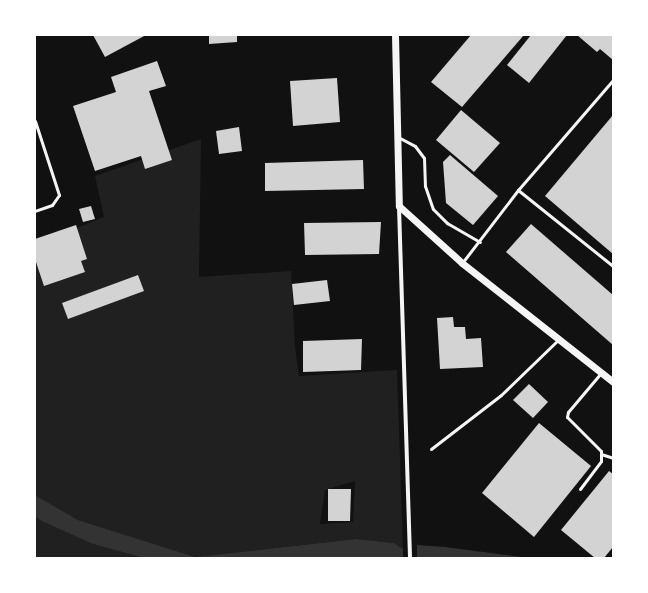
<!DOCTYPE html>
<html>
<head>
<meta charset="utf-8">
<style>
	body { margin:0 }
	#map { position:relative; width:648px; height:593px; overflow:hidden; background:#111; font-family:Manrope,sans-serif }
	div>[style] { position:absolute }
	[style*='--x'] { left:calc(var(--x)*1px); top:calc(var(--y)*1px); width:calc(var(--w)*1px); rotate:calc(var(--a)*1deg) }
	.green>* { inset:0; background:#202020 }
	.water>* { inset:0; background:#333 }
	.building>* { inset:0; background:#d3d3d3 }
	.service>* { height:3px; margin:-1.5px; padding:0 1.5px; transform-origin:1.5px; border-radius:1.5px; background:#f5f5f5 }
	.minor>* { height:4px; margin:-2px; padding:0 2px; transform-origin:2px; border-radius:2px; background:#f5f5f5 }
	.tertiary>* { height:7px; margin:-3.5px; padding:0 3.5px; transform-origin:3.5px; border-radius:3.5px; background:#f5f5f5 }
	span { translate:-50% -50%; white-space:nowrap; text-align:center; line-height:1.15; -webkit-text-stroke:4px #fff; paint-order:stroke }
	.frame { position:absolute; inset:0; border:36px solid #fff; pointer-events:none }
</style>
</head>
<body>
<div id="map">
	<div class="green">
		<div style="clip-path:polygon(evenodd,201px 139px,199px 277px,291px 271px,295px 347px,299px 376px,397px 370px,403px 549px,394px 543px,356px 539px,195px 557px,78px 520px,35px 495px,35px 245px,104px 217px,95px 176px,201px 139px,355px 481px,353px 522px,320px 524px,325px 490px,355px 481px)"></div>
		<div style="clip-path:polygon(35px 516px,93px 544px,144px 558px,35px 558px)"></div>
	</div>
	<div class="water">
		<div style="clip-path:polygon(35px 495px,78px 520px,195px 557px,356px 539px,394px 543px,403px 549px,403px 558px,144px 558px,93px 544px,42px 521px,35px 516px)"></div>
		<div style="clip-path:polygon(417px 545px,445px 547px,530px 558px,417px 558px)"></div>
	</div>
	<div class="building">
		<div style="clip-path:polygon(93px 35px,146px 35px,105px 57px)"></div>
		<div style="clip-path:polygon(209px 35px,237px 35px,237px 42px,209px 44px)"></div>
		<div style="clip-path:polygon(471px 35px,524px 35px,462px 107px,431px 82px)"></div>
		<div style="clip-path:polygon(531px 35px,567px 35px,529px 83px,507px 65px)"></div>
		<div style="clip-path:polygon(577px 35px,613px 35px,613px 60px,600px 49px,597px 52px)"></div>
		<div style="clip-path:polygon(157px 61px,166px 86px,149px 91px,172px 160px,145px 169px,141px 156px,95px 171px,73px 106px,116px 92px,111px 77px)"></div>
		<div style="clip-path:polygon(337px 78px,340px 122px,293px 126px,290px 81px)"></div>
		<div style="clip-path:polygon(461px 110px,500px 143px,474px 172px,436px 140px)"></div>
		<div style="clip-path:polygon(613px 115px,613px 254px,545px 196px)"></div>
		<div style="clip-path:polygon(239px 127px,242px 151px,219px 154px,216px 131px)"></div>
		<div style="clip-path:polygon(450px 155px,498px 196px,473px 225px,446px 203px,443px 162px)"></div>
		<div style="clip-path:polygon(363px 160px,364px 189px,265px 191px,265px 163px)"></div>
		<div style="clip-path:polygon(91px 206px,95px 219px,83px 222px,79px 209px)"></div>
		<div style="clip-path:polygon(381px 222px,379px 254px,305px 255px,304px 223px)"></div>
		<div style="clip-path:polygon(531px 224px,613px 295px,613px 345px,506px 252px)"></div>
		<div style="clip-path:polygon(76px 225px,87px 259px,81px 261px,85px 272px,44px 286px,35px 259px,35px 239px)"></div>
		<div style="clip-path:polygon(138px 275px,144px 291px,68px 319px,62px 303px)"></div>
		<div style="clip-path:polygon(327px 280px,330px 301px,294px 305px,292px 284px)"></div>
		<div style="clip-path:polygon(453px 317px,454px 327px,465px 327px,466px 339px,481px 338px,483px 367px,440px 369px,437px 318px)"></div>
		<div style="clip-path:polygon(362px 339px,361px 370px,303px 372px,303px 341px)"></div>
		<div style="clip-path:polygon(529px 384px,548px 402px,533px 418px,513px 400px)"></div>
		<div style="clip-path:polygon(539px 423px,591px 466px,534px 537px,482px 493px)"></div>
		<div style="clip-path:polygon(609px 471px,613px 474px,613px 547px,604px 558px,595px 558px,561px 530px)"></div>
		<div style="clip-path:polygon(328px 489px,351px 489px,350px 521px,328px 521px)"></div>
	</div>
	<div class="service">
		<div style="--x:35;--y:121;--w:78;--a:72"></div>
		<div style="--x:59;--y:195;--w:12;--a:125"></div>
		<div style="--x:52;--y:205;--w:18;--a:161"></div>
		<div style="--x:398;--y:137;--w:19;--a:28"></div>
		<div style="--x:415;--y:146;--w:15;--a:53"></div>
		<div style="--x:424;--y:158;--w:28;--a:88"></div>
		<div style="--x:425;--y:186;--w:24;--a:71"></div>
		<div style="--x:433;--y:209;--w:20;--a:45"></div>
		<div style="--x:447;--y:223;--w:38;--a:30"></div>
		<div style="--x:518;--y:190;--w:122;--a:38.7"></div>
		<div style="--x:462;--y:263;--w:92;--a:-52.5"></div>
		<div style="--x:518;--y:190;--w:145;--a:-49.2"></div>
		<div style="--x:431;--y:449;--w:88;--a:-37.6"></div>
		<div style="--x:501;--y:395;--w:81;--a:-44"></div>
		<div style="--x:601;--y:454;--w:13;--a:18"></div>
		<div style="--x:580;--y:489;--w:35;--a:-53"></div>
		<div style="--x:601;--y:461;--w:10;--a:-90"></div>
		<div style="--x:601;--y:451;--w:48;--a:-135"></div>
		<div style="--x:567;--y:417;--w:5;--a:-79"></div>
		<div style="--x:568;--y:412;--w:51;--a:-49.8"></div>
	</div>
	<div class="minor">
		<div style="--x:399;--y:207;--w:351;--a:88.2"></div>
	</div>
	<div class="tertiary">
		<div style="--x:395;--y:35;--w:171;--a:88.7"></div>
		<div style="--x:399;--y:206;--w:85;--a:42.1"></div>
		<div style="--x:462;--y:263;--w:192;--a:38.2"></div>
	</div>
	<div class="frame"></div>
</div>
</body>
</html>
